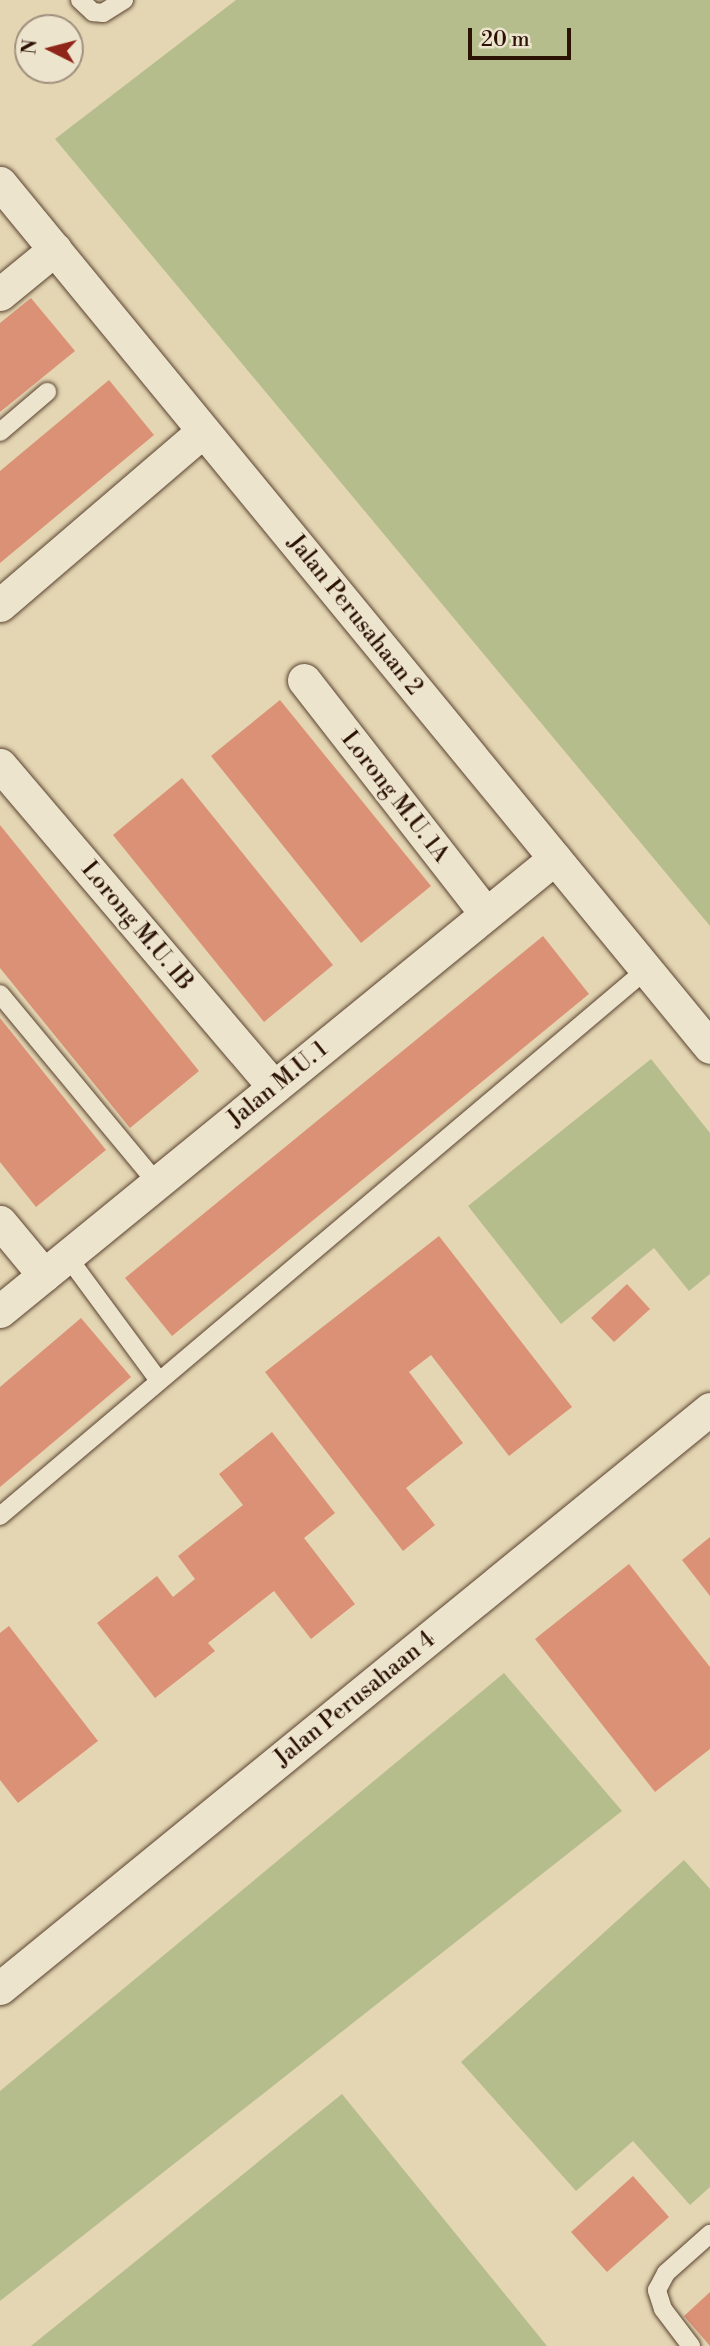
<!DOCTYPE html>
<html>
<head>
<meta charset="utf-8">
<style>
	body { margin:0 }
	#map { position:relative; width:710px; height:2346px; overflow:hidden; background:#e4d6b3; font-family:"Libre Bodoni",serif }
	div>[style] { position:absolute }
	[style*='--x'] { left:calc(var(--x)*1px); top:calc(var(--y)*1px); width:calc(var(--w)*1px); rotate:calc(var(--a)*1deg) }
	.green>* { inset:0; background:#b5bd8c }
	.building>* { inset:0; background:#db9176 }
	.roads { filter:drop-shadow(0 0 2px #5a4330) drop-shadow(0 0 2px #5a4330) }
	.lane>* { height:18px; margin:-9px; padding:0 9px; transform-origin:9px; border-radius:9px; background:#ede4ce }
	.street>* { height:33px; margin:-16.5px; padding:0 16.5px; transform-origin:16.5px; border-radius:16.5px; background:#ede4ce }
	span { translate:-50% -50%; white-space:nowrap; text-align:center; line-height:1.15; -webkit-text-stroke:5px #ede4ce; paint-order:stroke }
	.street-label { font-size:23px; color:#2c1205 }
	.north { position:absolute; left:14px; top:14px; width:70px; height:70px; box-sizing:border-box; background:#ede4ce; border:2px solid #a0907e; border-radius:50%; rotate:276deg; font-size:19px; font-weight:700; line-height:28px; text-align:center; color:#2c1205 }
	.north::after { content:''; display:block; margin:auto; width:24px; height:32px; background:#8f2418; clip-path:polygon(50% 0,100% 100%,50% 72%,0 100%) }
	.scale { position:absolute; left:468px; top:28px; width:103px; height:32px; box-sizing:border-box; border:4px solid #2c1205; border-top:0; padding-left:9px; font-size:21px; line-height:24px; white-space:nowrap; color:#2c1205; -webkit-text-stroke:5px #ede4ce; paint-order:stroke }
</style>
</head>
<body>
<div id="map">
	<div class="green">
		<div style="clip-path:polygon(236px 0,710px 0,710px 926px,55px 139px)"></div>
		<div style="clip-path:polygon(651px 1059px,710px 1133px,710px 1274px,689px 1291px,654px 1248px,561px 1324px,468px 1206px)"></div>
		<div style="clip-path:polygon(504px 1673px,622px 1811px,0 2301px,0 2091px)"></div>
		<div style="clip-path:polygon(684px 1860px,710px 1889px,710px 2187px,690px 2205px,633px 2141px,576px 2191px,461px 2062px)"></div>
		<div style="clip-path:polygon(342px 2094px,547px 2346px,31px 2346px)"></div>
	</div>
	<div class="building">
		<div style="clip-path:polygon(31px 298px,75px 351px,0 412px,0 323px)"></div>
		<div style="clip-path:polygon(109px 380px,154px 435px,0 563px,0 471px)"></div>
		<div style="clip-path:polygon(280px 700px,431px 886px,361px 943px,211px 756px)"></div>
		<div style="clip-path:polygon(182px 778px,333px 965px,264px 1022px,113px 835px)"></div>
		<div style="clip-path:polygon(0 825px,199px 1071px,130px 1128px,0 968px)"></div>
		<div style="clip-path:polygon(543px 936px,589px 994px,172px 1336px,125px 1278px)"></div>
		<div style="clip-path:polygon(0 1018px,106px 1150px,36px 1207px,0 1162px)"></div>
		<div style="clip-path:polygon(439px 1236px,572px 1407px,509px 1456px,431px 1355px,409px 1372px,463px 1443px,406px 1488px,435px 1525px,403px 1551px,265px 1372px)"></div>
		<div style="clip-path:polygon(627px 1284px,650px 1309px,614px 1342px,591px 1318px)"></div>
		<div style="clip-path:polygon(81px 1318px,131px 1377px,0 1487px,0 1387px)"></div>
		<div style="clip-path:polygon(272px 1432px,335px 1513px,304px 1538px,355px 1604px,311px 1639px,274px 1591px,208px 1643px,215px 1651px,155px 1698px,97px 1623px,157px 1576px,173px 1597px,195px 1579px,178px 1556px,243px 1505px,219px 1474px)"></div>
		<div style="clip-path:polygon(710px 1537px,710px 1596px,682px 1560px)"></div>
		<div style="clip-path:polygon(629px 1564px,710px 1667px,710px 1749px,655px 1792px,535px 1639px)"></div>
		<div style="clip-path:polygon(9px 1626px,98px 1741px,18px 1803px,0 1780px,0 1633px)"></div>
		<div style="clip-path:polygon(633px 2176px,669px 2217px,607px 2272px,571px 2232px)"></div>
		<div style="clip-path:polygon(710px 2292px,710px 2346px,684px 2316px)"></div>
	</div>
	<div class="roads">
		<div class="lane">
			<div style="--x:80;--y:0;--w:18;--a:43"></div>
			<div style="--x:93;--y:12;--w:10;--a:6"></div>
			<div style="--x:103;--y:13;--w:25;--a:-32"></div>
			<div style="--x:0;--y:432;--w:62;--a:-40.4"></div>
			<div style="--x:0;--y:994;--w:246;--a:50.3"></div>
			<div style="--x:67;--y:1256;--w:155;--a:53.6"></div>
			<div style="--x:0;--y:1516;--w:847;--a:-40.21"></div>
			<div style="--x:691;--y:2346;--w:46;--a:-127.1"></div>
			<div style="--x:663;--y:2309;--w:20;--a:-108"></div>
			<div style="--x:657;--y:2290;--w:19;--a:-62"></div>
			<div style="--x:666;--y:2273;--w:59;--a:-41.6"></div>
		</div>
		<div class="street">
			<div style="--x:0;--y:183;--w:1118;--a:50.59"></div>
			<div style="--x:0;--y:294;--w:71;--a:-39.3"></div>
			<div style="--x:0;--y:605;--w:267;--a:-40.6"></div>
			<div style="--x:304;--y:680;--w:296;--a:52.1"></div>
			<div style="--x:0;--y:765;--w:423;--a:49.6"></div>
			<div style="--x:0;--y:1222;--w:69;--a:50.3"></div>
			<div style="--x:0;--y:1311;--w:716;--a:-39.22"></div>
			<div style="--x:0;--y:1988;--w:916;--a:-39.2"></div>
		</div>
	</div>
	<div class="street-label">
		<span style="left:355px;top:615px;rotate:51deg">Jalan Perusahaan 2</span>
		<span style="left:395px;top:797px;rotate:52deg">Lorong M.U. 1A</span>
		<span style="left:137px;top:926px;rotate:50deg">Lorong M.U. 1B</span>
		<span style="left:278px;top:1084px;rotate:-39deg">Jalan M.U. 1</span>
		<span style="left:355px;top:1699px;rotate:-39deg">Jalan Perusahaan 4</span>
	</div>
	<div class="north">N</div>
	<div class="scale">20 m</div>
</div>
</body>
</html>
